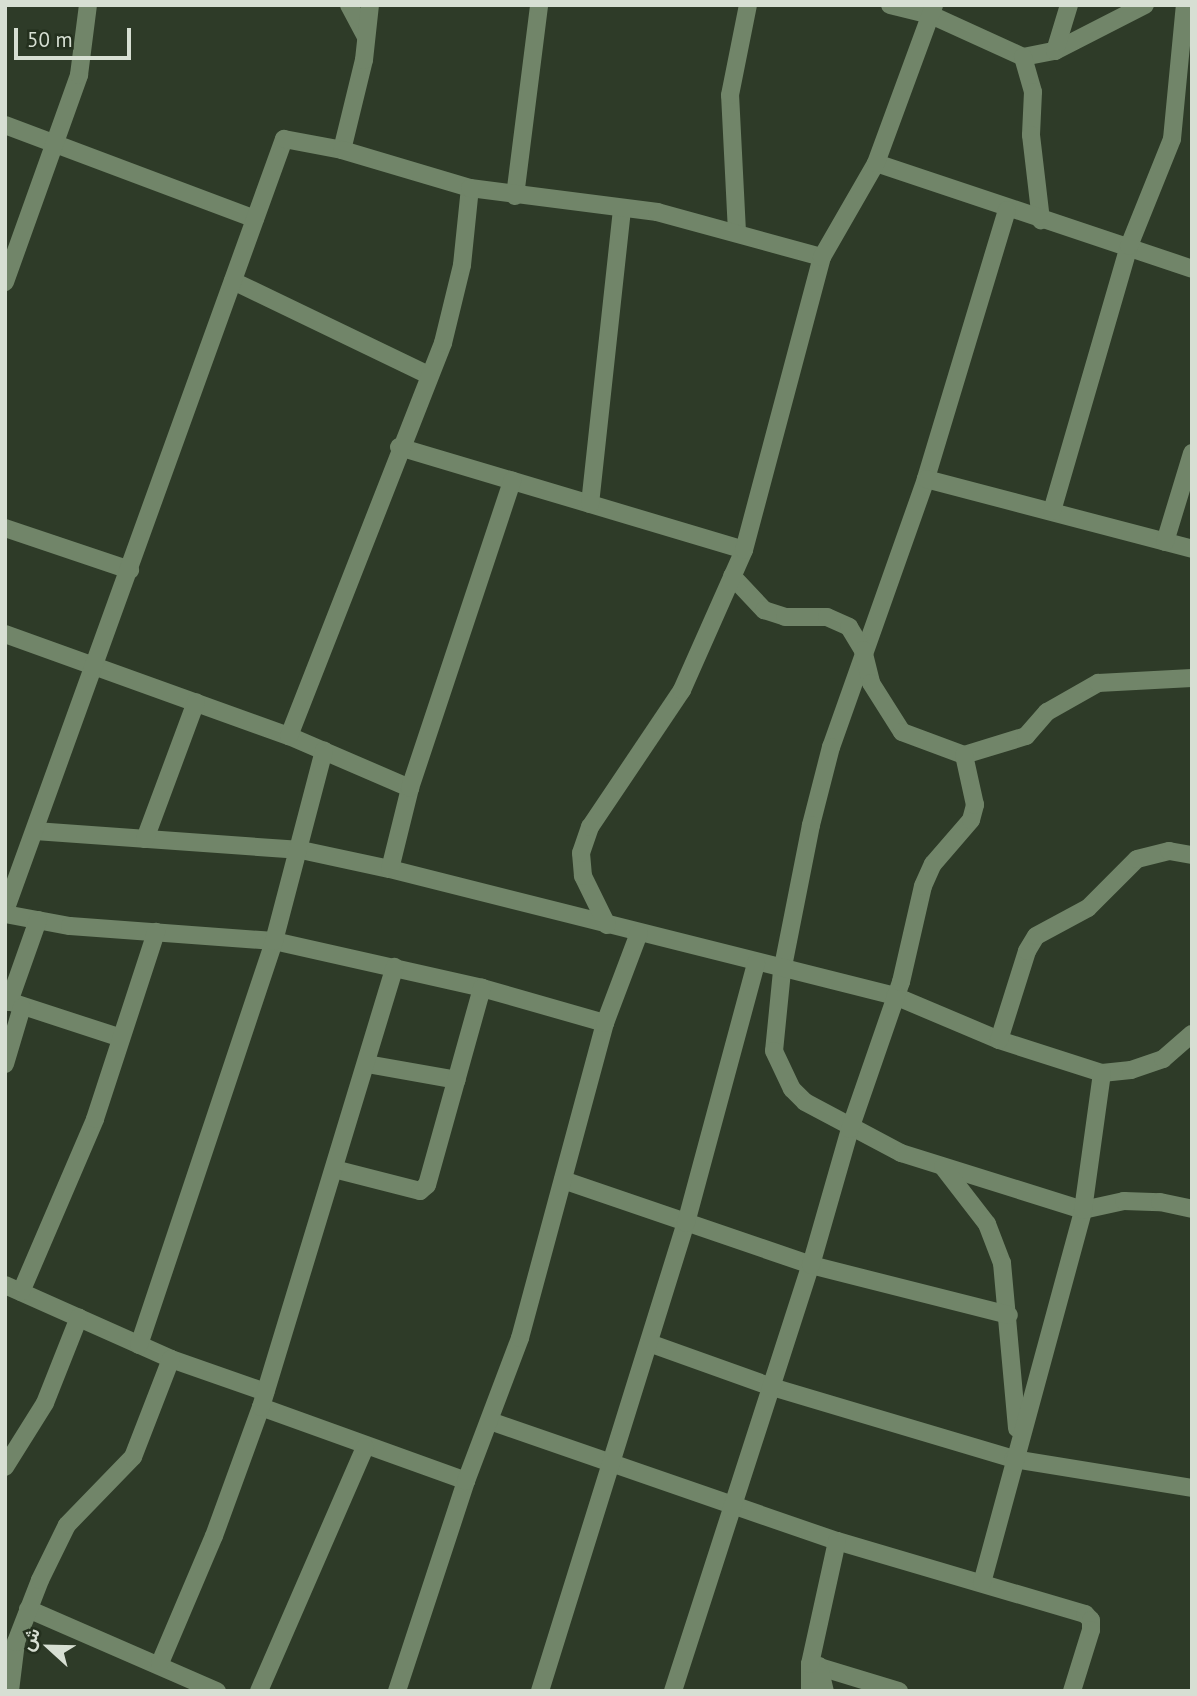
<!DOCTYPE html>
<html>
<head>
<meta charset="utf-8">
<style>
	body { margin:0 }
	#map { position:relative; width:1197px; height:1696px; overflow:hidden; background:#2e3b28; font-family:"PT Sans",Vazirmatn,sans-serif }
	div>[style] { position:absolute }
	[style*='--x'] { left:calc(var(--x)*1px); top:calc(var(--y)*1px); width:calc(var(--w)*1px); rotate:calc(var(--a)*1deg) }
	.minor>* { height:18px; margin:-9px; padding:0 9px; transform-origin:9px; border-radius:9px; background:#718569 }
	span { translate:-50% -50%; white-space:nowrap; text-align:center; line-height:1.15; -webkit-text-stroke:7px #24301e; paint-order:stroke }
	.frame { position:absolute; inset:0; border:7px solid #d7dfd3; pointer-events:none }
	.north { position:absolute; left:14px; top:1612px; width:70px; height:70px; -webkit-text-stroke:5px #24301e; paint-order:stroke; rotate:292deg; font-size:19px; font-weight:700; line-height:28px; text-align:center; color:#d7dfd3 }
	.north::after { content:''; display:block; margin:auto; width:24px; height:32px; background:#d7dfd3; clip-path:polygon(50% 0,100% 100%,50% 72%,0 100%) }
	.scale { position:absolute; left:14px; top:28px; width:117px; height:32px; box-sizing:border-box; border:4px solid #d7dfd3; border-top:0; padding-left:9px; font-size:21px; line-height:24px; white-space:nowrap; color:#d7dfd3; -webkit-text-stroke:5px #24301e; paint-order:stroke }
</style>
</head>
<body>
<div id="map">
	<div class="minor">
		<div style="--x:349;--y:5;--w:36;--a:62"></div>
		<div style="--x:890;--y:5;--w:42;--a:13.7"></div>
		<div style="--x:931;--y:15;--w:101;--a:24.5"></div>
		<div style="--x:1023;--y:57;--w:33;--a:-11"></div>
		<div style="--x:1055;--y:51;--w:101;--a:-27.1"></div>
		<div style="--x:1055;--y:51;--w:48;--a:-73.1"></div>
		<div style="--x:1023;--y:57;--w:36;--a:74"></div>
		<div style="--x:1033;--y:92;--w:43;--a:92.7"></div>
		<div style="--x:1031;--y:135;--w:86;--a:83.3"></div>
		<div style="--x:5;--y:125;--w:267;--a:20.6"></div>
		<div style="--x:342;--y:150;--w:93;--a:-76.3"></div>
		<div style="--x:364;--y:60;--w:55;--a:-83.8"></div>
		<div style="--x:876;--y:163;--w:333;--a:18.5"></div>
		<div style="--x:515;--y:196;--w:193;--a:-82.8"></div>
		<div style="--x:1007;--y:210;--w:281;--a:106.8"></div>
		<div style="--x:926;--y:479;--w:284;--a:109.5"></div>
		<div style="--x:831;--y:747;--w:81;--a:104.4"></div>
		<div style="--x:811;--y:825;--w:149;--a:101.2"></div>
		<div style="--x:782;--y:971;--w:80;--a:95.7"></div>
		<div style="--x:774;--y:1051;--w:42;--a:64.7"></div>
		<div style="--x:792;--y:1089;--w:18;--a:45"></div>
		<div style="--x:805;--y:1102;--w:109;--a:28"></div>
		<div style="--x:901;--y:1153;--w:191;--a:17.4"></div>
		<div style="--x:1083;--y:1210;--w:42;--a:-12.4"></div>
		<div style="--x:1124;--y:1201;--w:36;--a:2"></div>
		<div style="--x:1160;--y:1202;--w:33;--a:12"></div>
		<div style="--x:737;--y:232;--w:137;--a:-92.9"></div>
		<div style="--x:730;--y:95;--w:92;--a:-78.7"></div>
		<div style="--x:233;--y:281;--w:216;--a:25.7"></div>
		<div style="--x:5;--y:282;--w:220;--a:-70.3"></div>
		<div style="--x:79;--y:75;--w:71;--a:-82.7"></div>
		<div style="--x:399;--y:447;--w:360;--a:16.6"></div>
		<div style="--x:926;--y:479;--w:275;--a:14.7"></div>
		<div style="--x:590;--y:504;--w:295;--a:-83.8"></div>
		<div style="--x:1052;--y:511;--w:276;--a:-73.8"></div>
		<div style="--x:1129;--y:246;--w:115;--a:-68.1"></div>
		<div style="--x:1172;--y:139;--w:135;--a:-84.5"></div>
		<div style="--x:5;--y:528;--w:132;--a:18.6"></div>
		<div style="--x:1165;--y:542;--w:93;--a:-73.1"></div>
		<div style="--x:732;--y:576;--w:47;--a:46.7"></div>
		<div style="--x:764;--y:610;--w:22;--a:18"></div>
		<div style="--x:785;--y:617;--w:42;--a:0"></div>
		<div style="--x:827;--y:617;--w:24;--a:24"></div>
		<div style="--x:849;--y:627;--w:27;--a:59"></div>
		<div style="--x:863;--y:650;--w:34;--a:76"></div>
		<div style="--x:871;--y:683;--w:58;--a:57.7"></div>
		<div style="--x:902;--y:732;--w:66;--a:20.4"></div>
		<div style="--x:964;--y:755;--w:65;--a:-17"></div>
		<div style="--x:1026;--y:736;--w:32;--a:-49"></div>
		<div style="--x:1047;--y:712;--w:59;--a:-29.6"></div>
		<div style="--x:1098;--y:683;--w:94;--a:-3"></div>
		<div style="--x:5;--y:634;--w:302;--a:19.8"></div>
		<div style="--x:289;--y:736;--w:132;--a:23.3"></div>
		<div style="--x:289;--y:736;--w:422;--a:-68.6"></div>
		<div style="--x:443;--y:343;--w:80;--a:-76.3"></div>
		<div style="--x:462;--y:265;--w:77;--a:-84.1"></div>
		<div style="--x:35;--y:831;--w:267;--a:4.1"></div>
		<div style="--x:301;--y:850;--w:91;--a:12.1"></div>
		<div style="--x:390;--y:869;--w:521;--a:14.12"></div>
		<div style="--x:895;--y:996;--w:113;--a:22.9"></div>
		<div style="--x:999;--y:1040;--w:108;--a:17.8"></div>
		<div style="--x:1102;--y:1073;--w:29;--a:-6"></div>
		<div style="--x:1131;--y:1070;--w:34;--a:-19"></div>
		<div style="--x:1163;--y:1059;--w:38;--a:-41"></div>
		<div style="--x:145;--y:839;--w:146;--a:-69.6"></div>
		<div style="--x:390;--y:869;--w:83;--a:-76.1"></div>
		<div style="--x:410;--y:788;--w:324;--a:-71.6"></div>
		<div style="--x:5;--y:911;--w:821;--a:-70.13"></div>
		<div style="--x:284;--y:139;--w:59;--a:10.7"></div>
		<div style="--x:342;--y:150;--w:134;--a:16.5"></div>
		<div style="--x:470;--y:188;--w:189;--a:7.3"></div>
		<div style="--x:657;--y:212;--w:171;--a:15.3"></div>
		<div style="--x:5;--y:914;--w:66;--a:10.5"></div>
		<div style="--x:70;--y:926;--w:205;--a:4.2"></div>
		<div style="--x:274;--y:941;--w:213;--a:12.7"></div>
		<div style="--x:482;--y:988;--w:128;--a:15.9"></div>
		<div style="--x:607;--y:925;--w:55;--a:-116.1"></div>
		<div style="--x:583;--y:876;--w:23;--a:-95"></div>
		<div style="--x:581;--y:853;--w:28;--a:-71"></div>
		<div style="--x:590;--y:827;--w:165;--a:-56.1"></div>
		<div style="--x:682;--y:690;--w:153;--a:-66.1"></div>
		<div style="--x:744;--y:550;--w:303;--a:-75.1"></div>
		<div style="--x:822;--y:257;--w:108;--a:-60.1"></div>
		<div style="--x:876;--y:163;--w:168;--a:-69.8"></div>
		<div style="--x:5;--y:1000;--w:122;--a:18.1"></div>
		<div style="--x:9;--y:1002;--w:87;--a:-70.5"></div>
		<div style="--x:999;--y:1040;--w:93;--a:-72.5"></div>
		<div style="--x:1027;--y:951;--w:17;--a:-59"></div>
		<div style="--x:1036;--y:936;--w:59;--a:-28.3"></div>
		<div style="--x:1088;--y:908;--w:69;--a:-45"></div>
		<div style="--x:1137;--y:859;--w:33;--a:-14"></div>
		<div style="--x:1169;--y:851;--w:23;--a:10"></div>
		<div style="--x:5;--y:1064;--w:59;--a:-73.4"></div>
		<div style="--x:367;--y:1064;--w:91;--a:10.1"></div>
		<div style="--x:943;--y:1167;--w:72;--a:52.3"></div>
		<div style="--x:987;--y:1224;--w:42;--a:69"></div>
		<div style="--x:1002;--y:1263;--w:166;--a:84.8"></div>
		<div style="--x:334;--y:1169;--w:89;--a:14.3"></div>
		<div style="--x:420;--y:1191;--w:9;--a:-41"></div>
		<div style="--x:427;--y:1185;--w:205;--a:-74.4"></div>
		<div style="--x:563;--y:1180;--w:262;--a:18.9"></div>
		<div style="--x:811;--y:1265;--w:204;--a:14.2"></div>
		<div style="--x:5;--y:1285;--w:182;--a:24"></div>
		<div style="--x:171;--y:1359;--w:100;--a:19.3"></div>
		<div style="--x:21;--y:1292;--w:188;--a:-66.8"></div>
		<div style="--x:95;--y:1119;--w:197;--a:-71.9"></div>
		<div style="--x:649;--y:1343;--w:131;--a:19.7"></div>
		<div style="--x:772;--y:1387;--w:252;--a:16.6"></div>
		<div style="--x:1013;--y:1459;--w:181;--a:9.2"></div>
		<div style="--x:139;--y:1345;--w:426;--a:-71.5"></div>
		<div style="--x:274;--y:941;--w:197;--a:-75.3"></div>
		<div style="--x:261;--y:1407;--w:218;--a:19.8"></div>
		<div style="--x:490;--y:1421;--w:367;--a:19.1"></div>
		<div style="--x:837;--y:1541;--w:259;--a:16.4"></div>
		<div style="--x:1085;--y:1614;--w:8;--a:45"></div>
		<div style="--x:1091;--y:1620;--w:10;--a:90"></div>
		<div style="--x:1091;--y:1630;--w:64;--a:107.3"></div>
		<div style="--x:5;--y:1467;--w:75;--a:-58"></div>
		<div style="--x:45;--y:1403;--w:92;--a:-68.4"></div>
		<div style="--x:982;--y:1583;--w:386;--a:-74.8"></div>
		<div style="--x:1083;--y:1210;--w:138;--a:-82.1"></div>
		<div style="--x:28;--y:1609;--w:206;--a:23.5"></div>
		<div style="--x:160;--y:1663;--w:138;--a:-67"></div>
		<div style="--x:214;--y:1536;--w:137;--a:-70"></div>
		<div style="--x:261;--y:1407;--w:460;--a:-73.1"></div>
		<div style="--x:810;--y:1664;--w:93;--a:16.9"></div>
		<div style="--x:819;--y:1666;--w:26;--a:77"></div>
		<div style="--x:10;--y:1691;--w:49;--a:-83"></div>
		<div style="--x:16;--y:1642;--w:66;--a:-68.8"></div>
		<div style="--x:40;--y:1580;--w:61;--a:-63.9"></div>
		<div style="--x:67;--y:1525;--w:95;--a:-45.9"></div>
		<div style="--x:133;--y:1457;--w:105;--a:-68.8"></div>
		<div style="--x:259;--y:1691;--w:266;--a:-66.5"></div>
		<div style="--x:397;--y:1691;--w:221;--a:-71.8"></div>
		<div style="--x:466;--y:1481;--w:153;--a:-69.3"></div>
		<div style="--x:520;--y:1338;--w:326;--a:-74.9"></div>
		<div style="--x:605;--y:1023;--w:96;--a:-69.3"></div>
		<div style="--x:540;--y:1691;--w:490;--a:-72.7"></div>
		<div style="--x:686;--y:1223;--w:269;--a:-74.9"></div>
		<div style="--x:673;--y:1691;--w:448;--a:-72.1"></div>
		<div style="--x:811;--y:1265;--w:141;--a:-74"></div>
		<div style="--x:850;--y:1129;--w:156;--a:-70.9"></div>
		<div style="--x:901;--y:982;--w:98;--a:-77.1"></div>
		<div style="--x:923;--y:886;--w:24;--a:-66"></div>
		<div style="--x:933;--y:864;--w:58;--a:-49.2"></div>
		<div style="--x:971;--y:820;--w:16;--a:-75"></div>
		<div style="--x:975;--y:805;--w:51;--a:-102.4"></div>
		<div style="--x:810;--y:1691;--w:27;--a:-90"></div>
		<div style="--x:810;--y:1664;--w:126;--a:-77.6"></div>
	</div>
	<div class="frame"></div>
	<div class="north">ش</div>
	<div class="scale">50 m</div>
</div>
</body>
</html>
